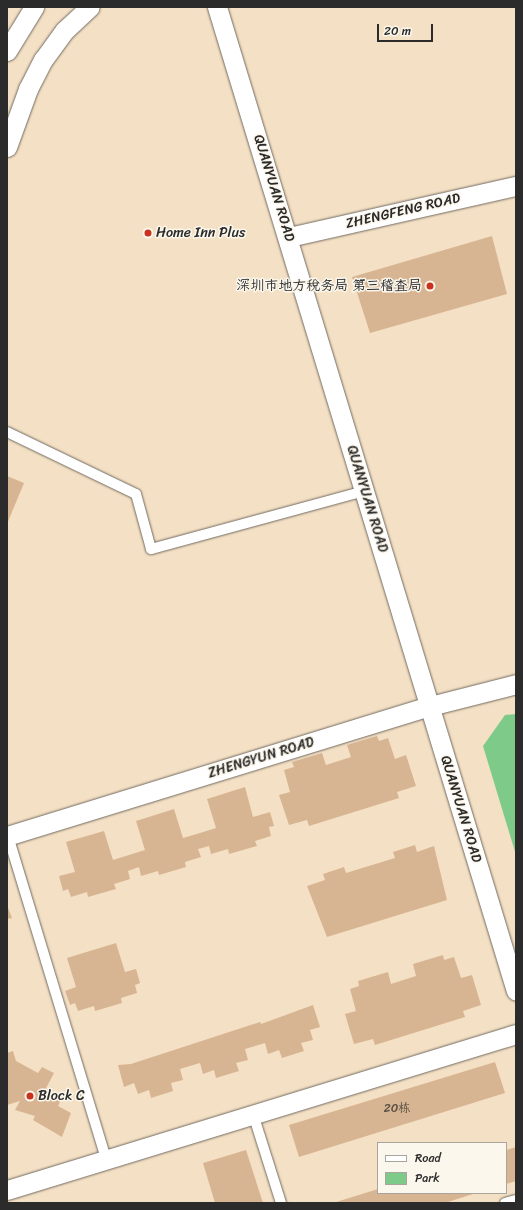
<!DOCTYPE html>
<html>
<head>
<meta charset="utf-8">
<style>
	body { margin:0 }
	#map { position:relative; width:523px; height:1210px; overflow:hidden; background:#f4e0c4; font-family:Sriracha,"LXGW WenKai TC",sans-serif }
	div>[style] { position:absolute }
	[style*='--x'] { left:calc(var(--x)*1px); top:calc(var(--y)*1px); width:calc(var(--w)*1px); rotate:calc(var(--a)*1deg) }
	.green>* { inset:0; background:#7ecb89 }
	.building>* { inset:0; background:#d8b592 }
	.roads { filter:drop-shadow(0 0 1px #716a61) drop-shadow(0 0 1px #716a61) }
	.lane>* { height:10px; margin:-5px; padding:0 5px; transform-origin:5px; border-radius:5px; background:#fff }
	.street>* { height:19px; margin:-9.5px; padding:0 9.5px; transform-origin:9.5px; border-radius:9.5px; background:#fff }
	.dots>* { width:11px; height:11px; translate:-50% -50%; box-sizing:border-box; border:2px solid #fbf7ec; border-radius:50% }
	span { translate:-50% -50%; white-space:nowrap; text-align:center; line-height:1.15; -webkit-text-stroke:3px #fbf7ec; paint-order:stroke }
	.number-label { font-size:12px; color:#564e45 }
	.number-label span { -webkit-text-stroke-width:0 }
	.street-label { font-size:14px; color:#2b2b2b }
	.poi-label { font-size:14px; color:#2b2b2b }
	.left { translate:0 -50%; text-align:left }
	.right { translate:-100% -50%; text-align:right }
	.frame { position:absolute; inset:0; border:8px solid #2b2b2b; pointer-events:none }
	.legend { position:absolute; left:377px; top:1142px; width:130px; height:52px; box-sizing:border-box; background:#fbf7ec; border:1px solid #a8a59f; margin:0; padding:5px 7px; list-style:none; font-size:12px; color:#2b2b2b }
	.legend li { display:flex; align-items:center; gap:8px; height:20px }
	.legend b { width:20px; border:1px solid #a8a59f }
	.scale { position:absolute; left:377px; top:24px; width:56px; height:18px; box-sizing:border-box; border:2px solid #2b2b2b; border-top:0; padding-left:5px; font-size:12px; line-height:14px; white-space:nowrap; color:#2b2b2b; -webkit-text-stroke:3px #fbf7ec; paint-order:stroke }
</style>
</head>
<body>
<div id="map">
	<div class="green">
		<div style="clip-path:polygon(516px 714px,516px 855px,483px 746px,505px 715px)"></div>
	</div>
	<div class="building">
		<div style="clip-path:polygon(492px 236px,507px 294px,370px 333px,352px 277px)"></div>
		<div style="clip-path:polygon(7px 476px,24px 483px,7px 524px)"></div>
		<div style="clip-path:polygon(377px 736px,379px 741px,388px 738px,395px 759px,406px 755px,416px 786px,397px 792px,399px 798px,309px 826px,307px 820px,289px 825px,279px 795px,290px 792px,284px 770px,294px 767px,292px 762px,322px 753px,326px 765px,351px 757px,347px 745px)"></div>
		<div style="clip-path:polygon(245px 787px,253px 817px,270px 812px,274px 826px,269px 827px,271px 836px,255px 841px,257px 846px,229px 854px,228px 849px,211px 854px,209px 846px,198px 849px,201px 857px,185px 862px,186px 867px,159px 875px,158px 871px,141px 876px,139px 867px,128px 871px,130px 879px,114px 884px,116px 889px,88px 897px,87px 892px,71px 897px,68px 889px,63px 891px,59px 876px,75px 872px,66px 842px,104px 831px,113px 860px,145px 850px,136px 821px,174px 809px,183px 838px,200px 833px,216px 828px,207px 799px)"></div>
		<div style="clip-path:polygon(415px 845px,417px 852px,434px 846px,447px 900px,327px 937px,307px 886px,325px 880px,323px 874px,344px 867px,346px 873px,395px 858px,393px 852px)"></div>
		<div style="clip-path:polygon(7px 905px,12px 918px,7px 919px)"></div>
		<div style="clip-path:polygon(116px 943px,125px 972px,136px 969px,140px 983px,135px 985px,137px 993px,121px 998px,122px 1003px,95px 1011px,94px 1006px,78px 1011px,75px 1003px,70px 1005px,65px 991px,76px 987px,67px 958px)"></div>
		<div style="clip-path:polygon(443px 955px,444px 960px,454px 957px,461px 978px,472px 975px,481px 1005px,463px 1011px,465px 1017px,375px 1045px,373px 1039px,354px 1044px,345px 1014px,356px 1011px,350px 989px,359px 986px,358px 981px,388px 972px,391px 984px,416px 976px,413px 964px)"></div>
		<div style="clip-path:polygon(313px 1005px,320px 1027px,310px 1030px,313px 1040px,301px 1043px,304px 1051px,282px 1058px,279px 1050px,268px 1054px,265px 1043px,245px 1049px,248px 1060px,236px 1063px,239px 1071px,216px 1078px,214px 1070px,203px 1074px,200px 1063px,180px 1069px,183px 1080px,171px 1083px,173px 1091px,151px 1098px,149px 1090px,138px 1094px,134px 1083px,124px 1087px,118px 1065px,131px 1064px,260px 1022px,261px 1024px)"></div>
		<div style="clip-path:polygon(13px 1051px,16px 1061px,38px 1073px,42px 1067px,54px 1073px,44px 1092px,61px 1100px,58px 1106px,71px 1113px,62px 1137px,33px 1120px,35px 1116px,15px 1110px,20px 1101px,7px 1105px,7px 1053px)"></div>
		<div style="clip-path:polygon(495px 1062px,505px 1093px,299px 1157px,289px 1125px)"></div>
		<div style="clip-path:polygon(516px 1147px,516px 1181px,506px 1184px,506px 1150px)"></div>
		<div style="clip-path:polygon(246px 1150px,263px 1203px,215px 1203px,203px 1163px)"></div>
		<div style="clip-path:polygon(378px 1189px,378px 1193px,476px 1193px,445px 1203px,333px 1203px)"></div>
	</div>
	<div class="roads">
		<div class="lane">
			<div style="--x:7;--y:432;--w:143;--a:25.7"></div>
			<div style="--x:136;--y:494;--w:57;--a:74.7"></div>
			<div style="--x:151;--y:549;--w:222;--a:-15.2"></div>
			<div style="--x:8;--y:836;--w:338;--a:73.1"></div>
			<div style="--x:253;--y:1114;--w:93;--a:72.5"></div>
			<div style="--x:505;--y:1203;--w:11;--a:-15"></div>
		</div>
		<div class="street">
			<div style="--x:217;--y:7;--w:1028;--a:73.1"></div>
			<div style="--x:7;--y:51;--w:52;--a:-58.5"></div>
			<div style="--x:7;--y:147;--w:62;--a:-70.1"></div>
			<div style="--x:28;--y:89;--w:33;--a:-63"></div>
			<div style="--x:43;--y:60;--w:36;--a:-54"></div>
			<div style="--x:64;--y:31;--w:35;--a:-43"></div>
			<div style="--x:289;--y:237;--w:233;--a:-12.7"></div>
			<div style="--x:7;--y:836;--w:443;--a:-17.1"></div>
			<div style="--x:430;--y:706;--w:89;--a:-14.3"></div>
			<div style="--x:7;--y:1190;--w:532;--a:-17.04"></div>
		</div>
	</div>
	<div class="dots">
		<div style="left:148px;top:233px;background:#c8321e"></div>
		<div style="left:430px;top:286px;background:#c8321e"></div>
		<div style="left:30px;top:1096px;background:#c8321e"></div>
	</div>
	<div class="number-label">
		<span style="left:397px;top:1109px">20栋</span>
	</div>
	<div class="street-label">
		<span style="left:274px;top:188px;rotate:73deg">QUANYUAN ROAD</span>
		<span style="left:403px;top:211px;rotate:-13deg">ZHENGFENG ROAD</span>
		<span style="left:367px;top:499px;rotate:73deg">QUANYUAN ROAD</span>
		<span style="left:261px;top:758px;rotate:-17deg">ZHENGYUN ROAD</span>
		<span style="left:461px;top:809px;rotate:73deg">QUANYUAN ROAD</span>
	</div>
	<div class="poi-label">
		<span class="left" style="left:156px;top:233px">Home Inn Plus</span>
		<span class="right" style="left:422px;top:286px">深圳市地方税务局 第三稽查局</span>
		<span class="left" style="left:38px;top:1096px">Block C</span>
	</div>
	<div class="frame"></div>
	<ul class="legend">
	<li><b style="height:5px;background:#fff"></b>Road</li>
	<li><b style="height:11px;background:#7ecb89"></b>Park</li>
	</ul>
	<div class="scale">20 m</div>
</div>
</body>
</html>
